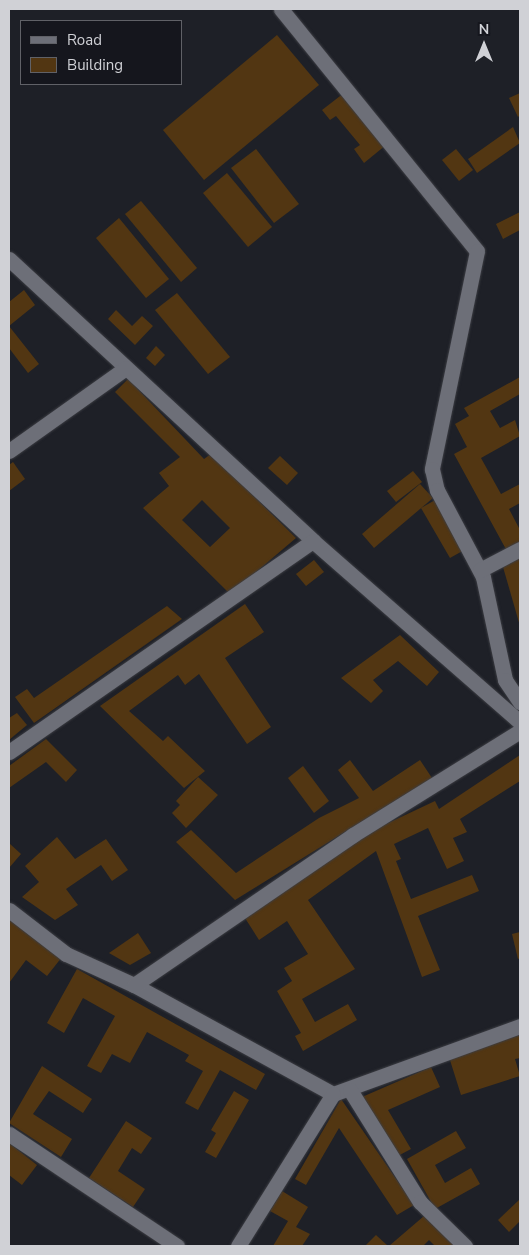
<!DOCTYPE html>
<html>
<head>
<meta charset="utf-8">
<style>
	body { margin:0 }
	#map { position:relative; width:529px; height:1255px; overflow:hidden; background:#1e2027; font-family:"Nunito Sans",sans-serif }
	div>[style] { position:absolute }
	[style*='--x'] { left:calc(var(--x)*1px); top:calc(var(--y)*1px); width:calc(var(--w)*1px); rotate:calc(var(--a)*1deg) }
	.building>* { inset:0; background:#523612 }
	.roads { filter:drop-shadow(0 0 1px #3c3d43) drop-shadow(0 0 1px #3c3d43) }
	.minor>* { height:15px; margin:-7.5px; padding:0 7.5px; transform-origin:7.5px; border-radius:7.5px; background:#6d6f78 }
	span { translate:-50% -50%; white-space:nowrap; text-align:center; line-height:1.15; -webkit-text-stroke:4.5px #15161d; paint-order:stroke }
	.frame { position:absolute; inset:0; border:10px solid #d0d1d6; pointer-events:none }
	.legend { position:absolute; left:20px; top:20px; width:162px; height:65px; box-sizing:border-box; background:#15161d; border:1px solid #606167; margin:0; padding:6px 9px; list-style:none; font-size:15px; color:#d0d1d6 }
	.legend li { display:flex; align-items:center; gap:10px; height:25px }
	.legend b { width:25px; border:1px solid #606167 }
	.north { position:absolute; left:459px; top:20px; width:50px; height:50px; -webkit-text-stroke:4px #15161d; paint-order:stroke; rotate:0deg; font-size:14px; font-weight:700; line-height:20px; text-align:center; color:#d0d1d6 }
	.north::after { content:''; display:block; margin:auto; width:18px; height:22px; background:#d0d1d6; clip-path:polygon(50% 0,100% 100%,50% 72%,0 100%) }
</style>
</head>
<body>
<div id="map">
	<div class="building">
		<div style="clip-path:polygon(277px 35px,319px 85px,204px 180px,163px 130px)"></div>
		<div style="clip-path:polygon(344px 93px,386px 145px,364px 163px,354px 149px,360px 145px,336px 116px,330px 120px,322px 110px)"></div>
		<div style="clip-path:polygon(520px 93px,520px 115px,518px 117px,509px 98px)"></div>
		<div style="clip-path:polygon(513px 127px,520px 143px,477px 173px,468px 159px)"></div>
		<div style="clip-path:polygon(256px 149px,299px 204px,274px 223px,231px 168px)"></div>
		<div style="clip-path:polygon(456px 149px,473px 170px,459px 181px,442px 160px)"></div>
		<div style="clip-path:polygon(227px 173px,272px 227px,248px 247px,203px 193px)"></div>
		<div style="clip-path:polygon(141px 201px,197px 268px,181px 282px,125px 214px)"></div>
		<div style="clip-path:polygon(520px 212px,520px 230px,503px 239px,496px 224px)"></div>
		<div style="clip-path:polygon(119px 218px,169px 279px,146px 298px,96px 238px)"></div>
		<div style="clip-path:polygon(24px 290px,35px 305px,9px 326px,39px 364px,28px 373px,9px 348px,9px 302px)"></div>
		<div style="clip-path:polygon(177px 293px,230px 357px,208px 374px,155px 310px)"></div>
		<div style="clip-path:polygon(116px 310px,132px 326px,142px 316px,153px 326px,135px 345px,108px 319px)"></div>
		<div style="clip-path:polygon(156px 346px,165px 355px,155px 366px,146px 358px)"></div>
		<div style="clip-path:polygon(520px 377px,520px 394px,490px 411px,500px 428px,515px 420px,520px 436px,481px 458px,501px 494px,520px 484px,520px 503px,509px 509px,520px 530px,520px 546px,508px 553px,454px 454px,467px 447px,455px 424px,469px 416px,464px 408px)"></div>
		<div style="clip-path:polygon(evenodd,128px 379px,204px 459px,211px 454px,296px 538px,230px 594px,143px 508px,169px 486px,159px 473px,180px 457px,115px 392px,128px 379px,202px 500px,230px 528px,210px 547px,182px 520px,202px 500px)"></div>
		<div style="clip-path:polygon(280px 456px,298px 473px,287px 485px,268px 468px)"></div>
		<div style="clip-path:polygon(13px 462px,25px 479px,9px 491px,9px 465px)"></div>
		<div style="clip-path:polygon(413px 471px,422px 482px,396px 502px,387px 491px)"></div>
		<div style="clip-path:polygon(420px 484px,433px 498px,374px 548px,362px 534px)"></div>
		<div style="clip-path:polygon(437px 499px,466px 549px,450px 558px,421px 508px)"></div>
		<div style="clip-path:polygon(520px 558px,520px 626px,503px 567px)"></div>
		<div style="clip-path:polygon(314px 560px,324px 572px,306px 586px,296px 574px)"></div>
		<div style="clip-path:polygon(245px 604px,264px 632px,225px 658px,271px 727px,247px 744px,199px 674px,185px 685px,178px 675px,129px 711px,163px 741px,168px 736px,205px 771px,184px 788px,100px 706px)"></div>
		<div style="clip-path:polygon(167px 606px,182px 619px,34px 723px,15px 697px,27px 689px,34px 698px)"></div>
		<div style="clip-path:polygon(400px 635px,439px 672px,427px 686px,398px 661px,373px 680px,383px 691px,371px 703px,341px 678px)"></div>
		<div style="clip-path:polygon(17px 713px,27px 725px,9px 740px,9px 718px)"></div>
		<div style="clip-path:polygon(46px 739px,77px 770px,66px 782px,46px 762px,9px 788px,9px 766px)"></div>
		<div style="clip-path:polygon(520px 755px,520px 781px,460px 819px,467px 832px,453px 838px,464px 861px,447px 869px,428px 828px,394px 844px,401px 859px,396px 861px,411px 899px,472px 875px,479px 891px,418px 916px,440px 970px,422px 977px,376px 851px,308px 900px,355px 969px,302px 999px,315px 1022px,348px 1004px,357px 1020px,303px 1051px,295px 1036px,301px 1033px,277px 991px,292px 981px,284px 968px,308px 954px,287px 921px,259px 940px,245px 918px,367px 833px,435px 801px,439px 809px)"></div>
		<div style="clip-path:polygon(350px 760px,373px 791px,420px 760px,432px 778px,235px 900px,176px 842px,191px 830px,236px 873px,319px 818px,359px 798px,338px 770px)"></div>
		<div style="clip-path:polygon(303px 766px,329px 801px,314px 813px,288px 778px)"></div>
		<div style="clip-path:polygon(198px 777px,218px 795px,186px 828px,172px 813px,180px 805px,176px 801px)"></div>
		<div style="clip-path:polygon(57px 837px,75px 859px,106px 839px,128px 870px,112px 881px,101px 865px,66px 889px,78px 905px,55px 920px,22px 897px,39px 882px,25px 866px)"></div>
		<div style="clip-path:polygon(9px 843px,21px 854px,9px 868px)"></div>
		<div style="clip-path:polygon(9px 917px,62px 957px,47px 976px,26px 960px,9px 983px)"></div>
		<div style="clip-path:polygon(520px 932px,520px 958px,518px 959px,512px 934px)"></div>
		<div style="clip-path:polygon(138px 933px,151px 953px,130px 965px,109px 953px)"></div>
		<div style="clip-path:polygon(77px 969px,265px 1074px,256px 1090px,220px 1070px,198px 1110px,185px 1103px,203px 1071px,185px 1061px,189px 1055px,147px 1032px,130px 1063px,112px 1054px,101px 1073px,87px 1066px,115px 1016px,83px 998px,64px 1033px,47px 1023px)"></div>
		<div style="clip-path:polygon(520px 1035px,520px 1058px,515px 1059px,520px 1076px,461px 1095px,449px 1057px)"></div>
		<div style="clip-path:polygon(42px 1066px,92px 1099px,83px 1113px,49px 1091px,33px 1114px,72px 1139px,61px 1157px,9px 1123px)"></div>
		<div style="clip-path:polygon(431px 1067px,440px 1087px,388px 1110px,411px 1149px,394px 1158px,362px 1097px)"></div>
		<div style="clip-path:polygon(234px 1091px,249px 1100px,216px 1158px,205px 1152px,216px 1133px,211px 1130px)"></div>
		<div style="clip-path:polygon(341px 1099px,414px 1205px,397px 1215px,339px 1128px,306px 1185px,295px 1179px)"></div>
		<div style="clip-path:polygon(126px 1121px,152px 1138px,141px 1154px,132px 1148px,118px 1171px,145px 1189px,133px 1207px,89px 1178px)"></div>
		<div style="clip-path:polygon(456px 1131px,466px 1148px,435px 1165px,445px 1183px,471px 1168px,480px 1184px,435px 1209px,407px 1159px)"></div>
		<div style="clip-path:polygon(9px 1143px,37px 1165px,22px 1185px,9px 1175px)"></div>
		<div style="clip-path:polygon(282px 1191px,308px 1207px,296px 1227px,310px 1234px,302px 1246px,273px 1246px,288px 1221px,270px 1211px)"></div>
		<div style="clip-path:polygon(520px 1199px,520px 1221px,509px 1232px,498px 1220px)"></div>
		<div style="clip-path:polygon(424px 1216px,435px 1227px,438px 1224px,460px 1246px,435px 1246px,429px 1240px,423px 1246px,389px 1246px)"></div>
		<div style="clip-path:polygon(376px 1235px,388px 1246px,365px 1246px)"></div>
	</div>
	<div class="roads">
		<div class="minor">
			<div style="--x:281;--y:9;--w:311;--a:51"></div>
			<div style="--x:477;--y:251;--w:223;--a:101.7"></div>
			<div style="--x:432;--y:469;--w:22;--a:77"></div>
			<div style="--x:437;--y:490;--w:98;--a:62.1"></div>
			<div style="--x:483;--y:577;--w:105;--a:77.9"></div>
			<div style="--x:505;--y:680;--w:27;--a:56"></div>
			<div style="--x:9;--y:259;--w:415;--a:42.8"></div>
			<div style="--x:313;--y:541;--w:275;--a:41.2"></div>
			<div style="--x:9;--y:451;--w:143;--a:-35.4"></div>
			<div style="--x:480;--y:570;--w:45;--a:-27.7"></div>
			<div style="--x:9;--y:752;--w:370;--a:-34.8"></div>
			<div style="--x:9;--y:910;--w:72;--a:37.7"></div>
			<div style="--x:66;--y:954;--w:75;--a:24.5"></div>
			<div style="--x:134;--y:985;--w:227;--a:28.7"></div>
			<div style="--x:333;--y:1094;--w:199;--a:-20"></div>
			<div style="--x:134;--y:985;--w:265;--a:-34.4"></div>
			<div style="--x:353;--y:835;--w:197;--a:-31.9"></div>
			<div style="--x:350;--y:1090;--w:132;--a:58"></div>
			<div style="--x:420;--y:1202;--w:63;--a:44.4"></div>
			<div style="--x:9;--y:1134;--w:202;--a:33.7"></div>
			<div style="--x:238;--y:1246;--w:179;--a:-58"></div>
		</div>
	</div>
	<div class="frame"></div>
	<ul class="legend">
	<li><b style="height:6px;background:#6d6f78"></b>Road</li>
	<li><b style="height:14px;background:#523612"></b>Building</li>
	</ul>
	<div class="north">N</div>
</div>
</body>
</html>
